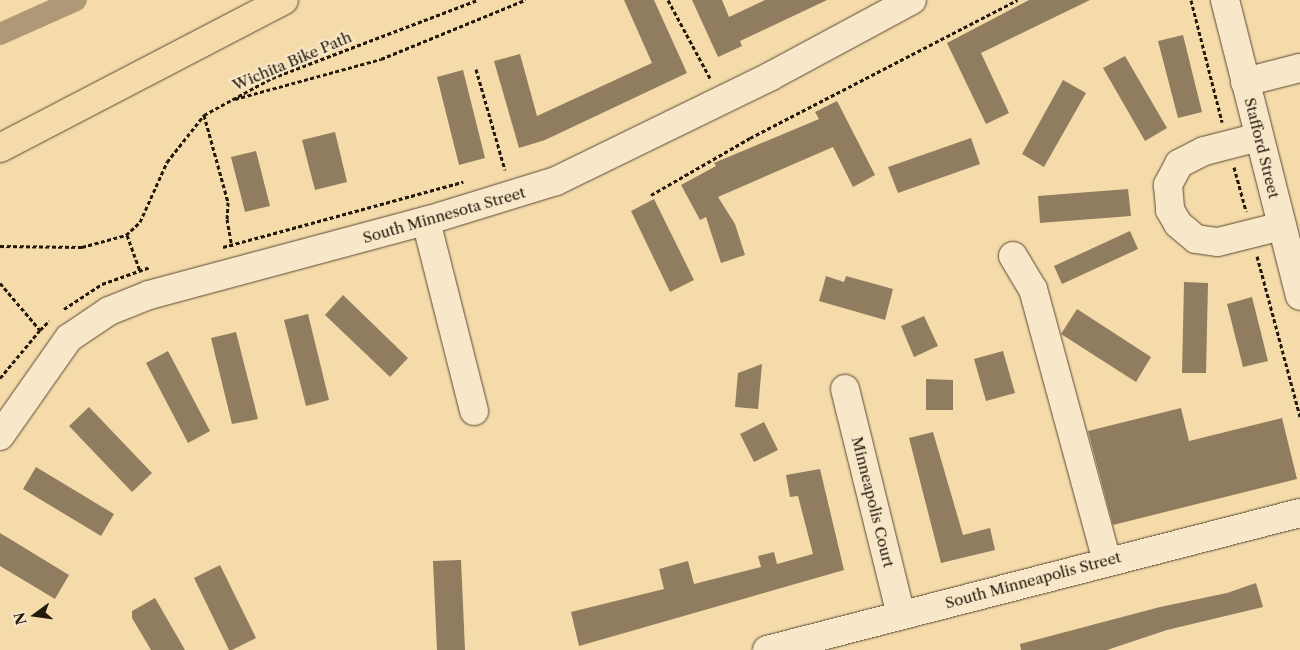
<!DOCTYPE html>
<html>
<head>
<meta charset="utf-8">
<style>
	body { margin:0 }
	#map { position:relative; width:1300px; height:650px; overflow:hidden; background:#f5daaa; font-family:"Libre Caslon Text",serif }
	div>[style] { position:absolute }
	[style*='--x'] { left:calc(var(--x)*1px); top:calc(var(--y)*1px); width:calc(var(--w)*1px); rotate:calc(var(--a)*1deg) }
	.canal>* { height:22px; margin:-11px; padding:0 11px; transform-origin:11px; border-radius:11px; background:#ae9875 }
	.building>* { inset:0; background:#907d5f }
	.path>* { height:3px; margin-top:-1.5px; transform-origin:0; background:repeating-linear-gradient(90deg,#23190d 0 4px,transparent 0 6.5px) }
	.roads { filter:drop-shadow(0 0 1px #584934) drop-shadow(0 0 1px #584934) }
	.minor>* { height:28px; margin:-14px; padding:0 14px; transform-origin:14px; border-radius:14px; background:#f8e7c8 }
	.highway>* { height:28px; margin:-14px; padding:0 14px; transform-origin:14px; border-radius:14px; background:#f5daaa }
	span { translate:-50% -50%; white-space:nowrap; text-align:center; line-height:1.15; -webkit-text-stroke:4.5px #f8e7c8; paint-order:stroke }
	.street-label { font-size:15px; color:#23190d }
	.north { position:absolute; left:10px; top:590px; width:50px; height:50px; -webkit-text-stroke:4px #f8e7c8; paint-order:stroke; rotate:256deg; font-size:14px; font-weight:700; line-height:20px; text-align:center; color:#23190d }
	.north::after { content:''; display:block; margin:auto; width:18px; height:22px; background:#23190d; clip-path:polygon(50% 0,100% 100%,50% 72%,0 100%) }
</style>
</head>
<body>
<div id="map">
	<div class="canal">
		<div style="--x:0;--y:34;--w:83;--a:-24.1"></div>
	</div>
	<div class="building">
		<div style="clip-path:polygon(624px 0,654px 0,687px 73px,545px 140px,519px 148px,494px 61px,520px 54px,537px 116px,652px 63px)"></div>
		<div style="clip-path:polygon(692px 0,722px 0,729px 17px,765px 0,827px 0,740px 41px,742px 46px,718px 57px)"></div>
		<div style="clip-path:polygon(1029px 0,1090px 0,981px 53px,1009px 113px,986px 124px,947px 43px)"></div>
		<div style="clip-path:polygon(1183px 35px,1202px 112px,1178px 118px,1158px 41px)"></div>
		<div style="clip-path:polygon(1125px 56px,1167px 128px,1145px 141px,1103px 68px)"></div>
		<div style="clip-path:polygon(463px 70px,485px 158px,459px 165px,437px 77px)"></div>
		<div style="clip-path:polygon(1063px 80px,1086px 93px,1044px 167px,1022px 154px)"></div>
		<div style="clip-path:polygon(837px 101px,875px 175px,853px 187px,833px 147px,718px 197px,735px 224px,745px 255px,721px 263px,706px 217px,700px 220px,681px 185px,716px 166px,714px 163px,819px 119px,815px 112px)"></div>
		<div style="clip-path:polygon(335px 132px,347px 182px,315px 190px,302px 140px)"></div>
		<div style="clip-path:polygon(971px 138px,980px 164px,898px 193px,888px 167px)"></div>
		<div style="clip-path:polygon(256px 151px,270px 206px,245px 212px,231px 157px)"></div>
		<div style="clip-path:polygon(1128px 189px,1131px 216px,1040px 223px,1038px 196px)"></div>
		<div style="clip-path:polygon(654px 199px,694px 280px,670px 292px,631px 211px)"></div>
		<div style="clip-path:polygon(1130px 231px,1138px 249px,1062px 284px,1054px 266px)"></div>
		<div style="clip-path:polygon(826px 276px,844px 282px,846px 276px,893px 289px,885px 320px,819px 301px)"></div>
		<div style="clip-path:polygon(1184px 282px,1208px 283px,1206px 373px,1182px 373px)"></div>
		<div style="clip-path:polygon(343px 295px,408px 358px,390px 377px,325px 315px)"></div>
		<div style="clip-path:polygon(1252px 297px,1268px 361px,1243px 367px,1227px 304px)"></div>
		<div style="clip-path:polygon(1077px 309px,1151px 357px,1136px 382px,1061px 334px)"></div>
		<div style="clip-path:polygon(308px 314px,329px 400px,306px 406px,284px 320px)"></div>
		<div style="clip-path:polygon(924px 316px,938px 346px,914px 357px,901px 326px)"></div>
		<div style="clip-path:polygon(236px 332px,258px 419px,232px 424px,211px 338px)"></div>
		<div style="clip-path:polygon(168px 351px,210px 431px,188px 443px,146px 363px)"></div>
		<div style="clip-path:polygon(1003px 351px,1015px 393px,986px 401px,974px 359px)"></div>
		<div style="clip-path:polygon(762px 364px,758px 409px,735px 407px,738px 373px)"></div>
		<div style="clip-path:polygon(926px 379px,953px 380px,953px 410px,926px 410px)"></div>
		<div style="clip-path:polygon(89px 407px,152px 473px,132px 492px,69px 426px)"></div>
		<div style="clip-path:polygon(1181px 408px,1189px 441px,1282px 418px,1297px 479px,1113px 525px,1088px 431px)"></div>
		<div style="clip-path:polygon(764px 422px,778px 450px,754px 462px,740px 434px)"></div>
		<div style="clip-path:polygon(933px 432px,963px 535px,990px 528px,995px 550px,941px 563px,909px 438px)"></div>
		<div style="clip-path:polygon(36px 467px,114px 514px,101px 536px,23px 489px)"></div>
		<div style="clip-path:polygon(820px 469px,844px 570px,579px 646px,571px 612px,664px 589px,659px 569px,688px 561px,694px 584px,761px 567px,758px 556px,774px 552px,777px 564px,813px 554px,798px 496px,790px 497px,786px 475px)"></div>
		<div style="clip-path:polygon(0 533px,69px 575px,55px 599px,0 566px)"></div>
		<div style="clip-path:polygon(461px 560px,465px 650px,437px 650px,433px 561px)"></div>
		<div style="clip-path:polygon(220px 565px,256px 638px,232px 650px,229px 650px,194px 578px)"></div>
		<div style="clip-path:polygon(1256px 583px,1263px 607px,1167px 630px,1107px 650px,1021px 650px,1020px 644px,1160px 607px,1227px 593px)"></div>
		<div style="clip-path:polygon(155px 598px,185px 650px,151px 650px,132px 618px,132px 611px)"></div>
	</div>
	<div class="path">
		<div style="--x:668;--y:0;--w:89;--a:61.7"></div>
		<div style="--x:1191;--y:0;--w:126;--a:75.7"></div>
		<div style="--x:476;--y:69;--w:105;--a:74"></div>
		<div style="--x:235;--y:99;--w:151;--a:-15.3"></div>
		<div style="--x:381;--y:59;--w:156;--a:-22.3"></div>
		<div style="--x:204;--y:115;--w:90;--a:74.6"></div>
		<div style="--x:228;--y:202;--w:17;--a:93"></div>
		<div style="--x:227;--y:219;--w:28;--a:80"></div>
		<div style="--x:1234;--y:167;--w:46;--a:74.7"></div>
		<div style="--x:651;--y:195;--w:114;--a:-29.9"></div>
		<div style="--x:750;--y:138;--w:301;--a:-27.3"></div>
		<div style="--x:127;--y:235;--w:38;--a:70"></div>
		<div style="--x:0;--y:246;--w:82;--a:0.7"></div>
		<div style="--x:82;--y:247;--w:46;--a:-15.3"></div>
		<div style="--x:126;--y:235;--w:19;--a:-43"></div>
		<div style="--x:140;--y:222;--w:66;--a:-65.8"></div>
		<div style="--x:167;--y:162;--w:60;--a:-51.8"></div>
		<div style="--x:204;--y:115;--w:77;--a:-28.6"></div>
		<div style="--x:272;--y:78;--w:219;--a:-20.8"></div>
		<div style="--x:223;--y:247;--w:249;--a:-15.2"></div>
		<div style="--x:1257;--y:256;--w:167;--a:75"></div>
		<div style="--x:0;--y:283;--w:62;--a:49.6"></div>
		<div style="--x:40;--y:330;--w:13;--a:-45"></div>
		<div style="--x:64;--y:309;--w:45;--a:-33.3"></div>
		<div style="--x:102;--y:284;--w:51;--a:-19.5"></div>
		<div style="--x:0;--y:378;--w:62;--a:-50.2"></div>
	</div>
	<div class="roads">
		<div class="minor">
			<div style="--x:1225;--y:0;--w:305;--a:75.8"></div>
			<div style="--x:1245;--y:82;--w:57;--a:-14.3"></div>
			<div style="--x:1259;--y:137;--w:57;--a:165.7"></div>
			<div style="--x:1204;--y:151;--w:28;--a:153"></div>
			<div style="--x:1179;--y:164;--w:24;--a:118"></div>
			<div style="--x:1168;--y:185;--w:25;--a:85"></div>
			<div style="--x:1170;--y:210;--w:16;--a:60"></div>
			<div style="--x:1178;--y:224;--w:23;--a:40"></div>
			<div style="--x:1196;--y:239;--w:22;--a:8"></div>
			<div style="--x:1218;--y:242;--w:66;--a:-14"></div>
			<div style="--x:426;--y:221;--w:196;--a:75.8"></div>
			<div style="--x:1013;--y:256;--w:39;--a:59"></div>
			<div style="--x:1033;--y:289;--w:282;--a:74.8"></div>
			<div style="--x:845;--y:389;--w:233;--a:76.1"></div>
			<div style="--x:0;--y:436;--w:120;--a:-54.9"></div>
			<div style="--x:69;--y:338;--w:48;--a:-34"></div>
			<div style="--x:109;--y:311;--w:43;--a:-21.8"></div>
			<div style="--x:149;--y:295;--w:287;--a:-15"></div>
			<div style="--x:426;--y:221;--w:136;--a:-17.1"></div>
			<div style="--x:556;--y:181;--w:239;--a:-26"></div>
			<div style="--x:771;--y:76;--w:160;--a:-28.3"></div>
			<div style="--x:767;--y:650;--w:550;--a:-14.42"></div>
		</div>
		<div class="highway">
			<div style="--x:0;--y:148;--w:320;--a:-27.5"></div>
		</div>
	</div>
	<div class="street-label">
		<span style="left:292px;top:61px;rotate:-23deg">Wichita Bike Path</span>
		<span style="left:1262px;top:148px;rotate:76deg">Stafford Street</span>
		<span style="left:444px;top:215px;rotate:-16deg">South Minnesota Street</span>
		<span style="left:873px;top:502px;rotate:76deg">Minneapolis Court</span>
		<span style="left:1033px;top:580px;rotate:-15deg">South Minneapolis Street</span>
	</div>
	<div class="north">N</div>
</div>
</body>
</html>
